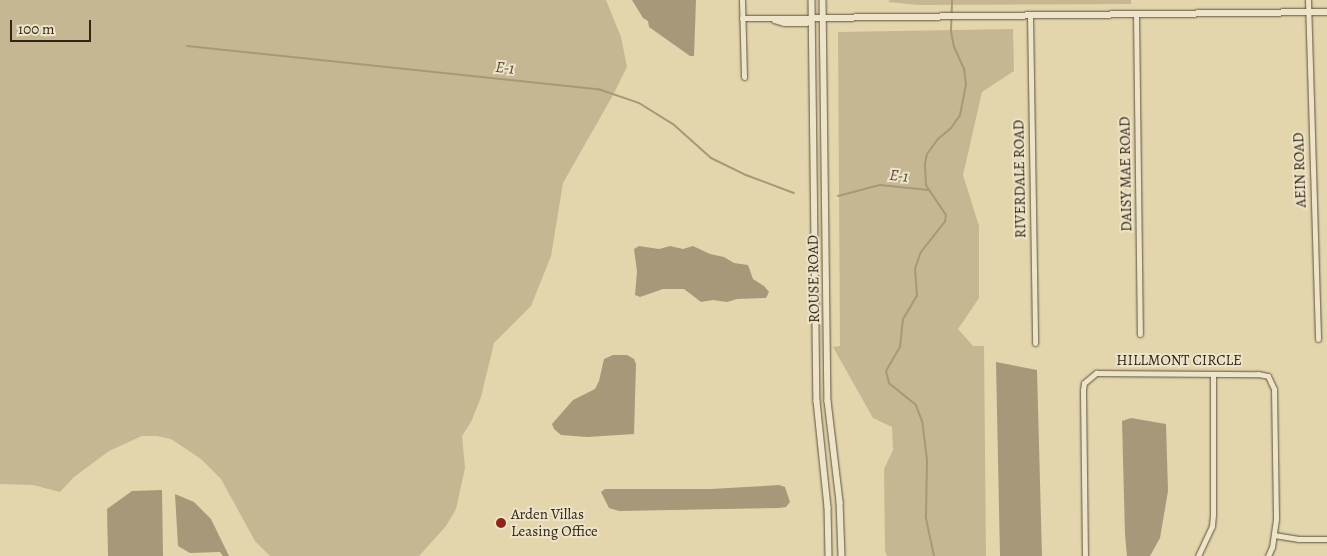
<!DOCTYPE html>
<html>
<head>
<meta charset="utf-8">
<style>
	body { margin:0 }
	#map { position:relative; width:1327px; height:556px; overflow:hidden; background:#e3d5ac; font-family:Alegreya,serif }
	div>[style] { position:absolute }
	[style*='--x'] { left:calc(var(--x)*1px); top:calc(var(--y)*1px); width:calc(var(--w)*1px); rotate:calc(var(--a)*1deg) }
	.green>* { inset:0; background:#c5b792 }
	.water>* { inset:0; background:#a69979 }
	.stream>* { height:2px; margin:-1px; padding:0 1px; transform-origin:1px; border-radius:1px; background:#a69979 }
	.roads { filter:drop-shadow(0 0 1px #5d513c) drop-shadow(0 0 1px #5d513c) }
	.minor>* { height:5px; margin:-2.5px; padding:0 2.5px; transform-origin:2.5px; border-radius:2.5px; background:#ede4c9 }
	.tertiary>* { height:5.5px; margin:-2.75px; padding:0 2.75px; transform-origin:2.75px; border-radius:2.75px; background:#ede4c9 }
	.dots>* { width:14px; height:14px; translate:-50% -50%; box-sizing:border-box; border:2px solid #ede4c9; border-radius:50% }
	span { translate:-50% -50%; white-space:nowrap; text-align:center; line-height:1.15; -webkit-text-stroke:4px #ede4c9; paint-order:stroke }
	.street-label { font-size:15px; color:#302516 }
	.poi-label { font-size:15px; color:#302516 }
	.left { translate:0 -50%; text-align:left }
	.water-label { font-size:16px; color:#534834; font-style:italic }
	.scale { position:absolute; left:10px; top:20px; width:81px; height:22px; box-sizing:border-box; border:2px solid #302516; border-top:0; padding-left:6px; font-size:15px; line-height:18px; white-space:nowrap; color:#302516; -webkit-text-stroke:4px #ede4c9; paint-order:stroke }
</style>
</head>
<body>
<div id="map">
	<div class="green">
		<div style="clip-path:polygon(0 0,606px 0,621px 37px,627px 67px,613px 95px,563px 183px,551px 256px,531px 306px,494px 343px,481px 397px,471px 422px,462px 436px,465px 468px,456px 509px,446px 526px,419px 556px,270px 556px,255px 541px,221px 479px,201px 459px,171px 439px,157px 436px,142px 436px,109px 451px,74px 477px,60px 492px,33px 485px,0 484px)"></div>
		<div style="clip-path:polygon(890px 0,1131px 0,1131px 4px,919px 5px,888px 2px)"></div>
		<div style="clip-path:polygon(1013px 29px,1014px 71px,982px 92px,963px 175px,979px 226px,979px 298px,958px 329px,973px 346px,984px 346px,986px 556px,887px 556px,885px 551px,884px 469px,893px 450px,892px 427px,873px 418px,833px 347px,840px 346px,838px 32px)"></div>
	</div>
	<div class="water">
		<div style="clip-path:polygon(632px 0,696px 0,694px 56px,690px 56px,649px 27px,648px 21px,643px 18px)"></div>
		<div style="clip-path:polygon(639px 246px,659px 249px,670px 246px,683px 249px,693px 246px,710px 254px,724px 257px,734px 263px,748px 265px,753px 279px,764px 286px,769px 292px,766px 298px,737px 299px,727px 302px,713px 300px,701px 302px,684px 289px,663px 289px,640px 297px,635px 295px,637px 271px,634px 249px)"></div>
		<div style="clip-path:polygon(613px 355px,627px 355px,634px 359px,636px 364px,634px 434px,587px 437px,561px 435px,554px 429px,552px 424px,573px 400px,595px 389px,599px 381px,604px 359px)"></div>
		<div style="clip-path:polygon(996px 362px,1037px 370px,1042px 556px,1000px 556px)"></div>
		<div style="clip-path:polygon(1131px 418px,1166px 424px,1168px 491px,1160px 538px,1150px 556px,1127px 556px,1125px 535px,1122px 421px)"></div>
		<div style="clip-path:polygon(779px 485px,785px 487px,790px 502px,786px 507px,779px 508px,619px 511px,609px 508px,601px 492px,605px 489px,711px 489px)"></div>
		<div style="clip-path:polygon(162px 490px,163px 556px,108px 556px,107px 509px,132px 491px)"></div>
		<div style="clip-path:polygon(175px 494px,194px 502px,211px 519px,229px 556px,223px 556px,220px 552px,190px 553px,178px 546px)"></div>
	</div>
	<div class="stream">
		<div style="--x:187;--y:46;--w:413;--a:6"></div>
		<div style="--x:598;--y:89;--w:43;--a:18.9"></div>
		<div style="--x:639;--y:103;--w:40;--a:32"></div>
		<div style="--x:673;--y:124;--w:51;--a:41.8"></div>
		<div style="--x:711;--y:158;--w:39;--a:26"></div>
		<div style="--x:746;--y:175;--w:51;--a:20.6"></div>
		<div style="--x:838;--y:196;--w:43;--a:-14.7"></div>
		<div style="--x:880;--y:185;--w:49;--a:5.8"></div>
		<div style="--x:934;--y:556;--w:40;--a:-102"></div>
		<div style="--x:926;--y:517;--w:57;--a:-89"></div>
		<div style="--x:927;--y:460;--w:39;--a:-97"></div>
		<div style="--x:922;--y:421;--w:17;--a:-111"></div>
		<div style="--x:916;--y:405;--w:35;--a:-141"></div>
		<div style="--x:889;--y:383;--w:12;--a:-104"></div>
		<div style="--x:886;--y:371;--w:28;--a:-60"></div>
		<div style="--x:900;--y:347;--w:28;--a:-84"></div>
		<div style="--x:903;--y:319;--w:27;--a:-59"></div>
		<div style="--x:917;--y:296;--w:27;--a:-94"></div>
		<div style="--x:915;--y:269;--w:18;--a:-71"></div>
		<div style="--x:921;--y:252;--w:39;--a:-52"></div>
		<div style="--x:945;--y:221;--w:6;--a:-81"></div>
		<div style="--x:946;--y:215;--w:36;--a:-124"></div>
		<div style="--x:926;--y:185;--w:21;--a:-93"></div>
		<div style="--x:925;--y:164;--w:10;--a:-79"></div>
		<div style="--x:927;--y:154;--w:19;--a:-54"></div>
		<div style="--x:938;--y:139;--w:17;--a:-40"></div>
		<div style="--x:951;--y:128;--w:16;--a:-55"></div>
		<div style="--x:960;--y:115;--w:31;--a:-79"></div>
		<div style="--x:966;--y:85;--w:16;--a:-97"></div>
		<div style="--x:964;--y:69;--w:24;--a:-114"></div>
		<div style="--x:954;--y:47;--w:16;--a:-101"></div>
		<div style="--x:951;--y:31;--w:31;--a:-88"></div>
	</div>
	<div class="roads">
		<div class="minor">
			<div style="--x:742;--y:0;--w:77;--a:88.5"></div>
			<div style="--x:1308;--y:0;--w:339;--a:88.3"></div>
			<div style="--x:1136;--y:14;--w:320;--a:89.3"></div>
			<div style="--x:1030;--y:15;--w:328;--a:89.1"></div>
			<div style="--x:742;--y:18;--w:70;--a:0"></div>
			<div style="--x:774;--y:20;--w:10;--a:17"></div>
			<div style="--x:784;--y:23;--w:22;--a:0"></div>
			<div style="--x:806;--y:23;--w:8;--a:-40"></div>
			<div style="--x:1274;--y:535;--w:25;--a:9"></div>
			<div style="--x:1299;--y:539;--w:28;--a:0"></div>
			<div style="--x:1085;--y:556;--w:166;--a:-90.7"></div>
			<div style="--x:1083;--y:390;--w:7;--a:-82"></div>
			<div style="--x:1084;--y:383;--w:16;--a:-40"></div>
			<div style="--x:1096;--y:373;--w:162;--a:0.4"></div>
			<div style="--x:1258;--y:374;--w:10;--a:11"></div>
			<div style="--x:1268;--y:376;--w:14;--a:65"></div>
			<div style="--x:1274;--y:389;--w:130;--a:89.1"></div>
			<div style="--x:1276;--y:519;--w:28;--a:98"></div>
			<div style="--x:1272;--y:547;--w:10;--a:114"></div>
			<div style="--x:1198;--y:556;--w:33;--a:-65"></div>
			<div style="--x:1212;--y:526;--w:12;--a:-85"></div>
			<div style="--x:1213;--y:514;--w:140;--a:-90"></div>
		</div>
		<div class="tertiary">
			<div style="--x:812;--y:0;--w:401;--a:89.3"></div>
			<div style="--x:817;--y:401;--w:107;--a:84.1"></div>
			<div style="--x:828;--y:507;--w:49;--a:88.8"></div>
			<div style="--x:823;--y:0;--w:401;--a:89.3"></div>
			<div style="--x:828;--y:401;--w:102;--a:83.2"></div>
			<div style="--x:840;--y:502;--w:54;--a:87.9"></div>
			<div style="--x:812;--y:18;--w:515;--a:-0.67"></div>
		</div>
	</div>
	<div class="dots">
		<div style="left:501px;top:523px;background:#8f2418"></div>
	</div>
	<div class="street-label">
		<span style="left:1300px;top:170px;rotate:-92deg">AEIN ROAD</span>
		<span style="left:1126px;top:174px;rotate:-91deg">DAISY MAE ROAD</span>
		<span style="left:1020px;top:179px;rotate:-91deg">RIVERDALE ROAD</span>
		<span style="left:814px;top:279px;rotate:-91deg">ROUSE ROAD</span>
		<span style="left:1179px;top:361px">HILLMONT CIRCLE</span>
	</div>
	<div class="poi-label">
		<span class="left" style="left:511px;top:523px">Arden Villas<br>Leasing Office</span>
	</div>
	<div class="water-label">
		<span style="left:505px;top:68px;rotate:6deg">E-1</span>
		<span style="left:899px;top:176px;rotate:6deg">E-1</span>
	</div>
	<div class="scale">100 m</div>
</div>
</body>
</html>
